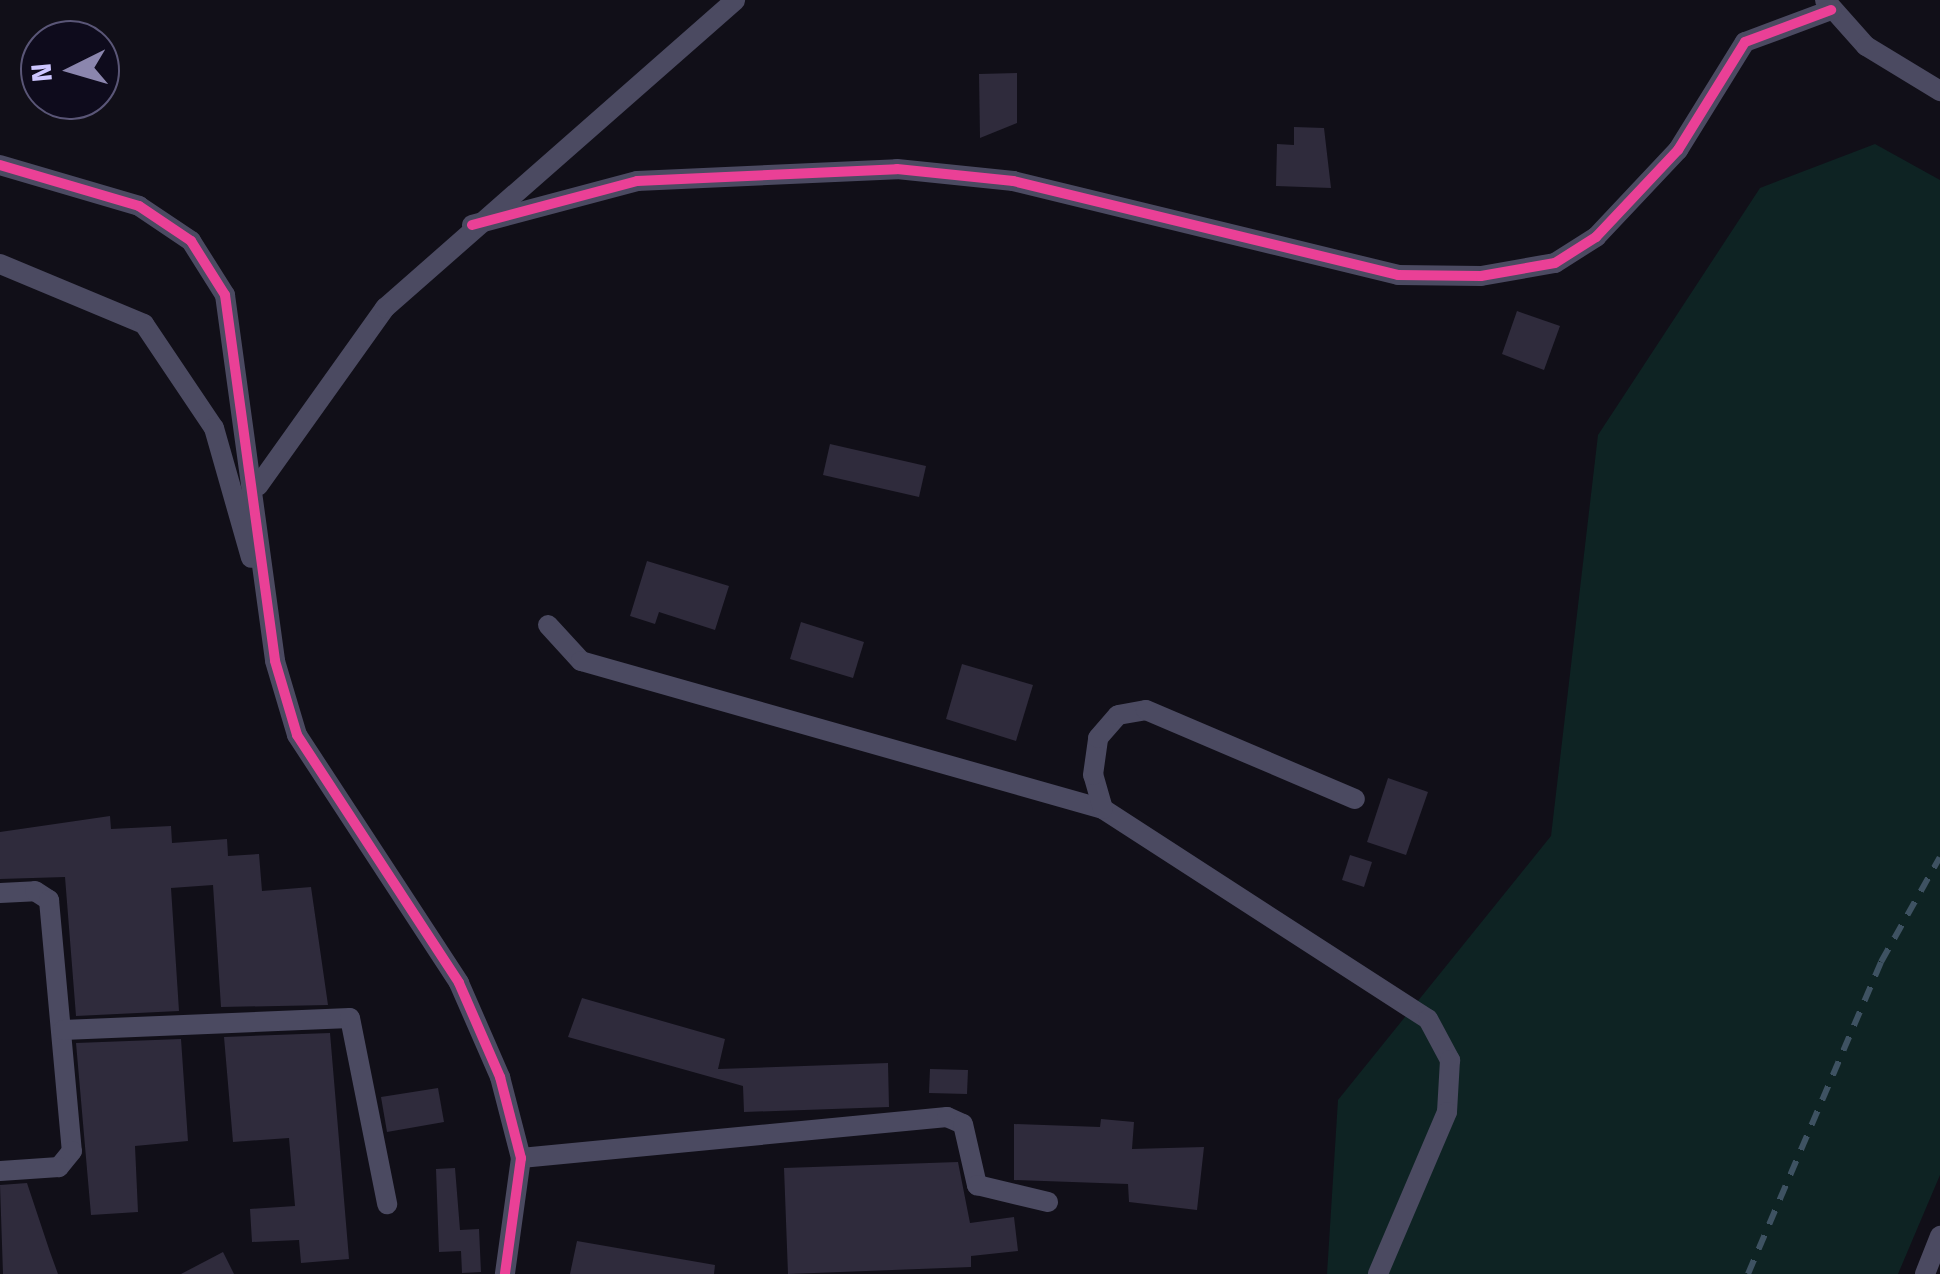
<!DOCTYPE html>
<html>
<head>
<meta charset="utf-8">
<style>
	body { margin:0 }
	#map { position:relative; width:1940px; height:1274px; overflow:hidden; background:#110f18; font-family:"Fira Sans",sans-serif }
	div>[style] { position:absolute }
	[style*='--x'] { left:calc(var(--x)*1px); top:calc(var(--y)*1px); width:calc(var(--w)*1px); rotate:calc(var(--a)*1deg) }
	.green>* { inset:0; background:#0e2323 }
	.building>* { inset:0; background:#2f2b3c }
	.minor>* { height:20px; margin:-10px; padding:0 10px; transform-origin:10px; border-radius:10px; background:#4b4a61 }
	.rail>* { height:6px; margin-top:-3px; transform-origin:0; background:repeating-linear-gradient(90deg,#3e5262 0 15px,transparent 0 27px) }
	.cycleway>* { height:10px; margin:-5px; padding:0 5px; transform-origin:5px; border-radius:5px; background:#ea4096 }
	span { translate:-50% -50%; white-space:nowrap; text-align:center; line-height:1.15; -webkit-text-stroke:8px #0e0b1c; paint-order:stroke }
	.north { position:absolute; left:20px; top:20px; width:100px; height:100px; box-sizing:border-box; background:#0e0b1c; border:2px solid #5a5677; border-radius:50%; rotate:265deg; font-size:28px; font-weight:700; line-height:40px; text-align:center; color:#cdc6ff }
	.north::after { content:''; display:block; margin:auto; width:35px; height:45px; background:#8b86ae; clip-path:polygon(50% 0,100% 100%,50% 72%,0 100%) }
</style>
</head>
<body>
<div id="map">
	<div class="green">
		<div style="clip-path:polygon(1875px 144px,1940px 180px,1940px 1175px,1898px 1274px,1327px 1274px,1338px 1100px,1551px 836px,1598px 435px,1760px 188px)"></div>
	</div>
	<div class="building">
		<div style="clip-path:polygon(1017px 73px,1017px 123px,980px 138px,979px 74px)"></div>
		<div style="clip-path:polygon(1294px 127px,1324px 128px,1331px 188px,1276px 186px,1277px 144px,1294px 145px)"></div>
		<div style="clip-path:polygon(1517px 311px,1560px 326px,1544px 370px,1502px 354px)"></div>
		<div style="clip-path:polygon(830px 444px,926px 466px,919px 497px,823px 475px)"></div>
		<div style="clip-path:polygon(647px 561px,729px 586px,715px 630px,659px 612px,655px 624px,630px 616px)"></div>
		<div style="clip-path:polygon(801px 622px,864px 642px,853px 678px,790px 659px)"></div>
		<div style="clip-path:polygon(962px 664px,1033px 685px,1016px 741px,946px 719px)"></div>
		<div style="clip-path:polygon(1388px 778px,1428px 792px,1406px 855px,1367px 842px)"></div>
		<div style="clip-path:polygon(110px 816px,111px 829px,171px 826px,172px 843px,227px 839px,228px 856px,259px 854px,262px 891px,311px 887px,328px 1005px,221px 1007px,213px 885px,171px 888px,179px 1011px,76px 1016px,65px 877px,0 879px,0 832px)"></div>
		<div style="clip-path:polygon(1350px 855px,1372px 862px,1364px 887px,1342px 880px)"></div>
		<div style="clip-path:polygon(582px 998px,725px 1039px,718px 1069px,888px 1063px,889px 1107px,744px 1112px,743px 1086px,568px 1037px)"></div>
		<div style="clip-path:polygon(330px 1033px,349px 1259px,301px 1263px,299px 1240px,252px 1242px,250px 1209px,295px 1206px,289px 1138px,233px 1142px,224px 1037px)"></div>
		<div style="clip-path:polygon(181px 1039px,188px 1141px,135px 1146px,138px 1212px,91px 1215px,76px 1043px)"></div>
		<div style="clip-path:polygon(930px 1069px,968px 1070px,967px 1094px,929px 1093px)"></div>
		<div style="clip-path:polygon(438px 1088px,444px 1122px,387px 1132px,381px 1097px)"></div>
		<div style="clip-path:polygon(1101px 1119px,1134px 1122px,1132px 1149px,1204px 1147px,1197px 1210px,1129px 1202px,1128px 1184px,1014px 1180px,1014px 1124px,1100px 1127px)"></div>
		<div style="clip-path:polygon(958px 1162px,970px 1223px,1014px 1217px,1018px 1251px,971px 1256px,971px 1267px,788px 1274px,784px 1168px)"></div>
		<div style="clip-path:polygon(455px 1168px,460px 1230px,479px 1229px,481px 1272px,462px 1273px,461px 1251px,439px 1252px,436px 1169px)"></div>
		<div style="clip-path:polygon(27px 1183px,50px 1252px,58px 1274px,3px 1274px,0 1185px)"></div>
		<div style="clip-path:polygon(577px 1241px,715px 1265px,714px 1274px,570px 1274px)"></div>
		<div style="clip-path:polygon(223px 1252px,234px 1274px,181px 1274px)"></div>
	</div>
	<div class="minor">
		<div style="--x:1825;--y:0;--w:62;--a:48.3"></div>
		<div style="--x:1866;--y:46;--w:87;--a:31.3"></div>
		<div style="--x:0;--y:165;--w:145;--a:16.4"></div>
		<div style="--x:139;--y:206;--w:63;--a:33.9"></div>
		<div style="--x:191;--y:241;--w:64;--a:57.8"></div>
		<div style="--x:225;--y:295;--w:369;--a:82.2"></div>
		<div style="--x:275;--y:661;--w:77;--a:73.4"></div>
		<div style="--x:297;--y:735;--w:296;--a:56.8"></div>
		<div style="--x:459;--y:983;--w:103;--a:66.4"></div>
		<div style="--x:500;--y:1077;--w:84;--a:75.5"></div>
		<div style="--x:521;--y:1158;--w:117;--a:97.9"></div>
		<div style="--x:472;--y:225;--w:171;--a:-14.9"></div>
		<div style="--x:637;--y:181;--w:260;--a:-2.6"></div>
		<div style="--x:897;--y:169;--w:117;--a:5.9"></div>
		<div style="--x:1013;--y:181;--w:396;--a:13.7"></div>
		<div style="--x:1398;--y:275;--w:83;--a:0.7"></div>
		<div style="--x:1481;--y:276;--w:75;--a:-10"></div>
		<div style="--x:1555;--y:263;--w:49;--a:-32.4"></div>
		<div style="--x:1596;--y:237;--w:120;--a:-46.7"></div>
		<div style="--x:1678;--y:150;--w:127;--a:-58.2"></div>
		<div style="--x:1745;--y:42;--w:92;--a:-20.4"></div>
		<div style="--x:0;--y:264;--w:156;--a:22.6"></div>
		<div style="--x:144;--y:324;--w:125;--a:56.1"></div>
		<div style="--x:214;--y:428;--w:135;--a:74.1"></div>
		<div style="--x:258;--y:486;--w:219;--a:-54.5"></div>
		<div style="--x:385;--y:308;--w:466;--a:-41.3"></div>
		<div style="--x:548;--y:625;--w:49;--a:47.5"></div>
		<div style="--x:581;--y:661;--w:543;--a:15.83"></div>
		<div style="--x:1103;--y:809;--w:387;--a:32.9"></div>
		<div style="--x:1428;--y:1019;--w:47;--a:61.8"></div>
		<div style="--x:1450;--y:1060;--w:52;--a:93.3"></div>
		<div style="--x:1447;--y:1112;--w:176;--a:113.1"></div>
		<div style="--x:1103;--y:809;--w:35;--a:-106"></div>
		<div style="--x:1093;--y:775;--w:37;--a:-82"></div>
		<div style="--x:1098;--y:738;--w:30;--a:-49"></div>
		<div style="--x:1118;--y:715;--w:28;--a:-10"></div>
		<div style="--x:1146;--y:710;--w:227;--a:23.1"></div>
		<div style="--x:0;--y:893;--w:35;--a:-3"></div>
		<div style="--x:35;--y:891;--w:17;--a:33"></div>
		<div style="--x:49;--y:900;--w:252;--a:84.8"></div>
		<div style="--x:72;--y:1151;--w:21;--a:129"></div>
		<div style="--x:59;--y:1167;--w:59;--a:176.1"></div>
		<div style="--x:63;--y:1030;--w:287;--a:-2.4"></div>
		<div style="--x:350;--y:1018;--w:190;--a:78.7"></div>
		<div style="--x:521;--y:1158;--w:428;--a:-5.5"></div>
		<div style="--x:947;--y:1117;--w:17;--a:24"></div>
		<div style="--x:963;--y:1124;--w:63;--a:77.1"></div>
		<div style="--x:977;--y:1185;--w:73;--a:13.5"></div>
		<div style="--x:1925;--y:1274;--w:41;--a:-68.5"></div>
	</div>
	<div class="rail">
		<div style="--x:1748;--y:1274;--w:339;--a:-66.9"></div>
		<div style="--x:1881;--y:962;--w:120;--a:-60.7"></div>
	</div>
	<div class="cycleway">
		<div style="--x:0;--y:165;--w:145;--a:16.4"></div>
		<div style="--x:139;--y:206;--w:63;--a:33.9"></div>
		<div style="--x:191;--y:241;--w:64;--a:57.8"></div>
		<div style="--x:225;--y:295;--w:369;--a:82.2"></div>
		<div style="--x:275;--y:661;--w:77;--a:73.4"></div>
		<div style="--x:297;--y:735;--w:296;--a:56.8"></div>
		<div style="--x:459;--y:983;--w:103;--a:66.4"></div>
		<div style="--x:500;--y:1077;--w:84;--a:75.5"></div>
		<div style="--x:521;--y:1158;--w:117;--a:97.9"></div>
		<div style="--x:472;--y:225;--w:171;--a:-14.9"></div>
		<div style="--x:637;--y:181;--w:260;--a:-2.6"></div>
		<div style="--x:897;--y:169;--w:117;--a:5.9"></div>
		<div style="--x:1013;--y:181;--w:396;--a:13.7"></div>
		<div style="--x:1398;--y:275;--w:83;--a:0.7"></div>
		<div style="--x:1481;--y:276;--w:75;--a:-10"></div>
		<div style="--x:1555;--y:263;--w:49;--a:-32.4"></div>
		<div style="--x:1596;--y:237;--w:120;--a:-46.7"></div>
		<div style="--x:1678;--y:150;--w:127;--a:-58.2"></div>
		<div style="--x:1745;--y:42;--w:92;--a:-20.4"></div>
	</div>
	<div class="north">N</div>
</div>
</body>
</html>
